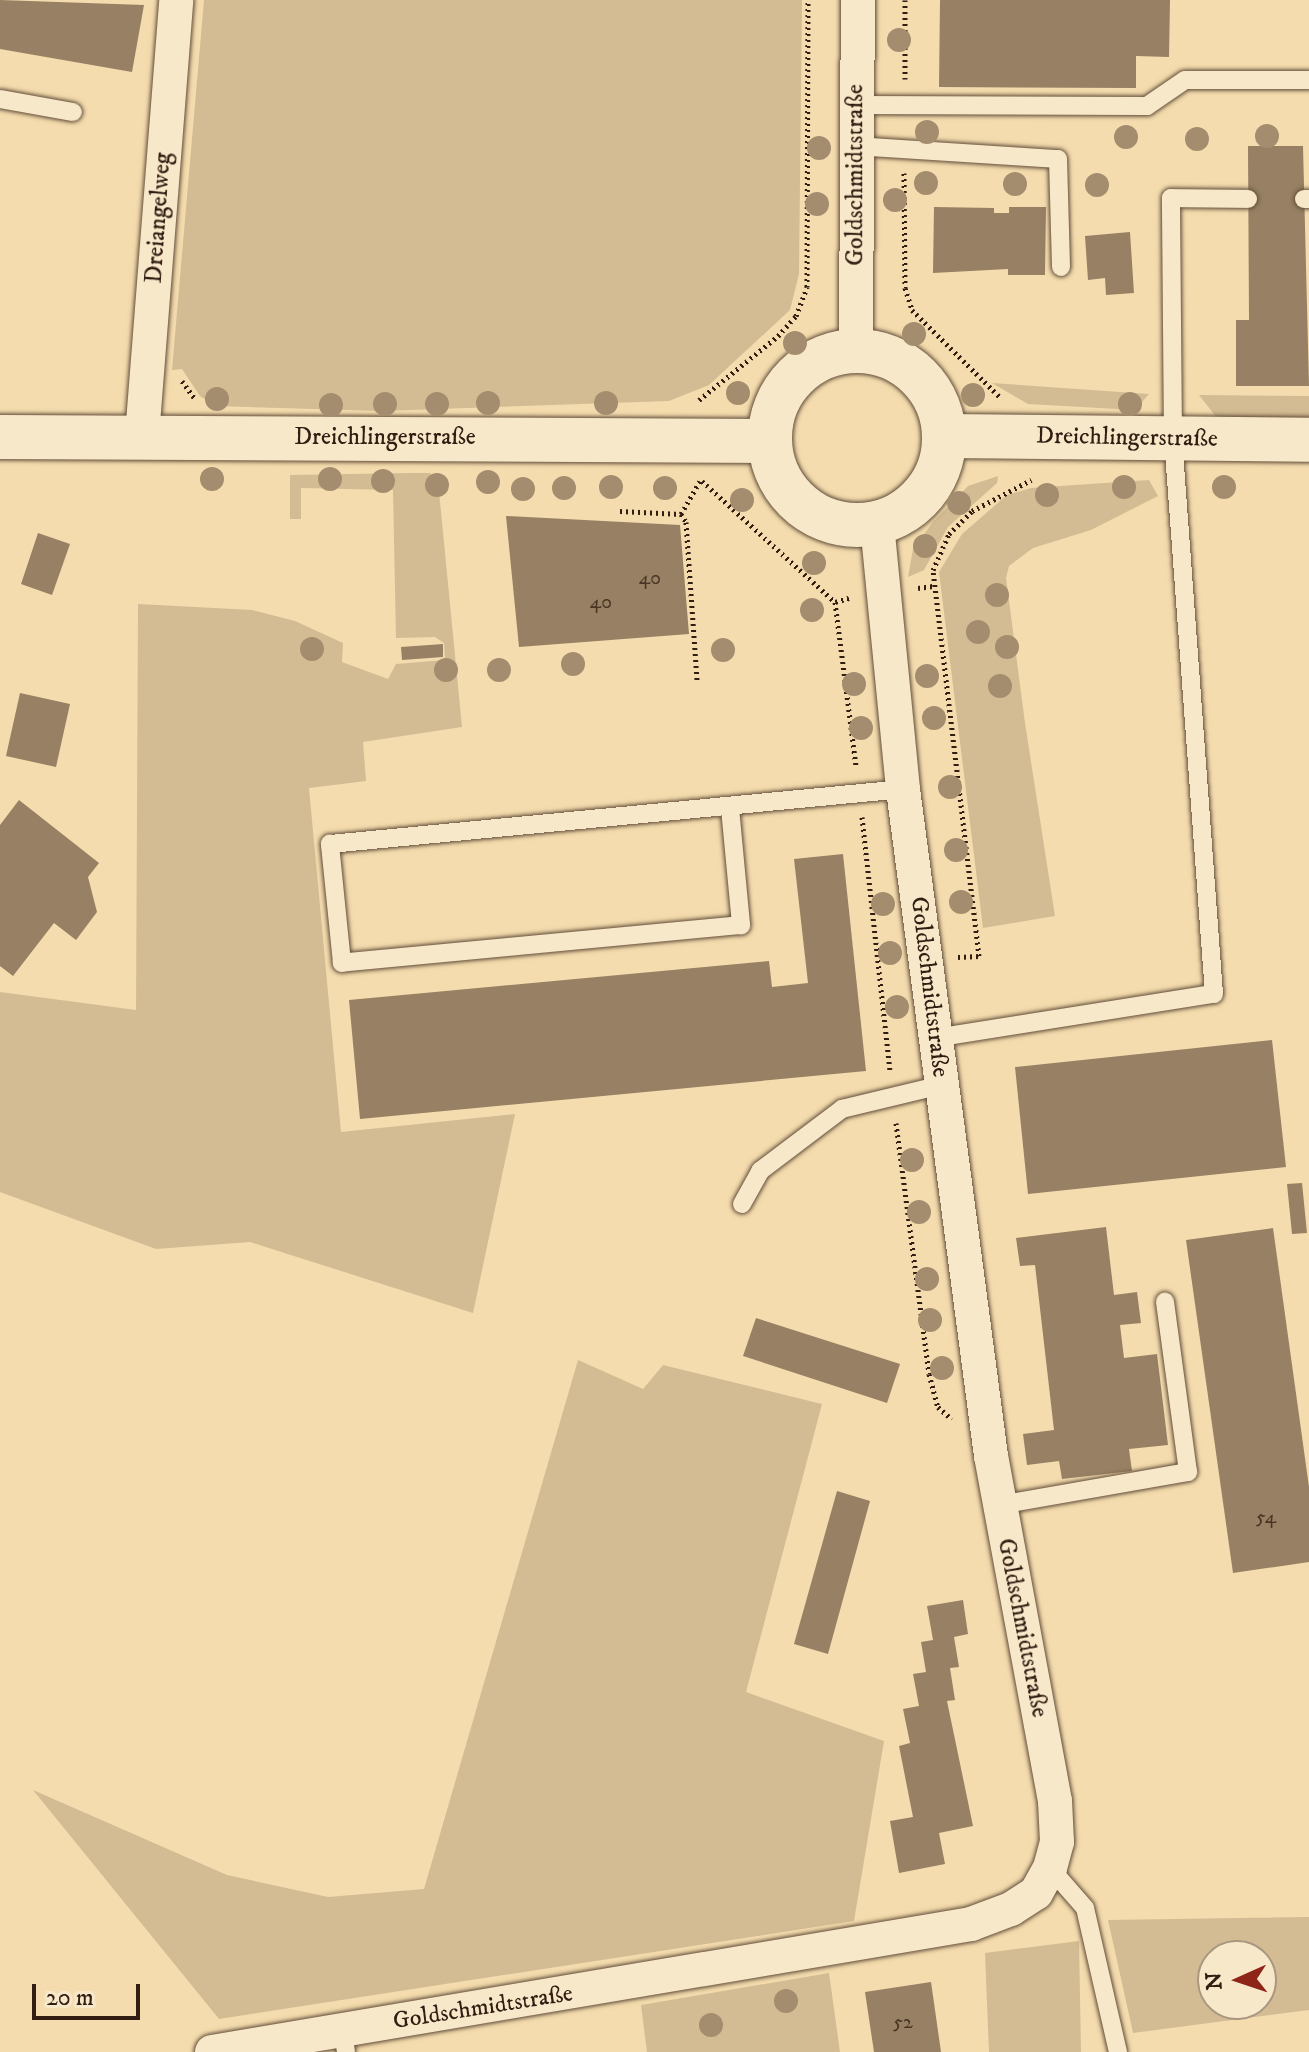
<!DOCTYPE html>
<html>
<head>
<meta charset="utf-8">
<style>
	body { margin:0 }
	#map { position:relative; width:1309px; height:2052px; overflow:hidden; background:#f4dcae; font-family:"IM FELL DW Pica",serif }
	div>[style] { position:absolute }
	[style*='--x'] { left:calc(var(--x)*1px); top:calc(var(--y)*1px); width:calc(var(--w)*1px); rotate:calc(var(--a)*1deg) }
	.green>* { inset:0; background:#d3bc93 }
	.building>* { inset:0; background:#978063 }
	.path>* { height:5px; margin-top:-2.5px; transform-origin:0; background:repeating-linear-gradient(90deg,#321d12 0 2px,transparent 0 6px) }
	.roads { filter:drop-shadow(0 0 2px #624d39) drop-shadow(0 0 2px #624d39) }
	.lane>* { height:18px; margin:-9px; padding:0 9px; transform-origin:9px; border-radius:9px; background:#f8e8ca }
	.street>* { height:34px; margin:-17px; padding:0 17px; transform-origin:17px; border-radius:17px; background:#f8e8ca }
	.secondary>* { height:44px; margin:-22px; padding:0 22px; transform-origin:22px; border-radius:22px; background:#f8e8ca }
	.secondary>.ring { margin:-22px; padding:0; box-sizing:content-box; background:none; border:44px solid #f8e8ca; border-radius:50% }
	.trees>* { width:24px; height:24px; margin:-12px; border-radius:50%; background:#a48d6e }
	span { translate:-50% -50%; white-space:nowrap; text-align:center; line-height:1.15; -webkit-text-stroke:6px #f8e8ca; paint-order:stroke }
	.number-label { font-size:20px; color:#4b3626 }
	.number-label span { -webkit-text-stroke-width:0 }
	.street-label { font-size:24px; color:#321d12 }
	.north { position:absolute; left:1197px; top:1940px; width:80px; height:80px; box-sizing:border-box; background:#f8e8ca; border:2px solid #a99780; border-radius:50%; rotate:267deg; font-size:22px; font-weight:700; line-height:32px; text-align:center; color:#321d12 }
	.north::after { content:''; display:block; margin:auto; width:28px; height:36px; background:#8f2418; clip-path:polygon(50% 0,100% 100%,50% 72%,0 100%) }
	.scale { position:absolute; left:32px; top:1984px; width:108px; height:36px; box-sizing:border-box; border:4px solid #321d12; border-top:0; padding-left:10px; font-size:24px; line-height:28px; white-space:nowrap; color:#321d12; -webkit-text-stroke:6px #f8e8ca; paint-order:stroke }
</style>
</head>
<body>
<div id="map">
	<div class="green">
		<div style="clip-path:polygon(204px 0,802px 0,799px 274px,790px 310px,709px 385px,669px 401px,382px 411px,215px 406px,200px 396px,182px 369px,172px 370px)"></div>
		<div style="clip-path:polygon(992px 383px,1149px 394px,1135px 410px,1028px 404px)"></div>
		<div style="clip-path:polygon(1199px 395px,1309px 396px,1309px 419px,1217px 418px)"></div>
		<div style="clip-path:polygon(410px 473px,430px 473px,438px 481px,462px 727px,363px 742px,366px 781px,309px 788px,341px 1132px,515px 1114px,473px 1313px,250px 1242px,156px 1249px,0 1192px,0 992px,136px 1010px,138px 604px,252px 610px,295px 621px,343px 643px,342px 662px,388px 679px,396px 664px,445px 660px,444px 643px,435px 637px,396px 638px,393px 490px,301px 488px,301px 519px,290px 519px,290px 475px)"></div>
		<div style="clip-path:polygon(998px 476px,997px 483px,948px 527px,924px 570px,908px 577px,913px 549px,933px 522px,968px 486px)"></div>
		<div style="clip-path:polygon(1149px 480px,1158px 496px,1091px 530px,1033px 548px,1009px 566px,1006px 578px,1025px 723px,1055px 916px,983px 928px,939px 572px,962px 534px,1007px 495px,1031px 488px)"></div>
		<div style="clip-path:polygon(578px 1360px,643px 1389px,663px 1365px,822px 1404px,746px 1692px,884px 1741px,854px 1921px,219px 2019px,33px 1790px,227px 1875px,328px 1897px,424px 1889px)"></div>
		<div style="clip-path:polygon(evenodd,1309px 1917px,1309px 2010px,1133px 2033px,1108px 1920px,1309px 1917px,1213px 1956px,1261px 1956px,1261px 2004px,1213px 2004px,1213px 1956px)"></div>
		<div style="clip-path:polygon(1079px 1941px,1081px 2052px,989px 2052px,985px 1953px)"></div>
		<div style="clip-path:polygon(829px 1973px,840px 2052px,647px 2052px,641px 2005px)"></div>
	</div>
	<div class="building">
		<div style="clip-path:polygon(0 0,144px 5px,132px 72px,0 49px)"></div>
		<div style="clip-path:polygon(940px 0,1170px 0,1169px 57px,1136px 56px,1136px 88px,939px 87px)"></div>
		<div style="clip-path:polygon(1248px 146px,1303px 146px,1309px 386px,1236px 386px,1236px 320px,1249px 320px)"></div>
		<div style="clip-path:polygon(934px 207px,994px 208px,994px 213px,1009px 213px,1009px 207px,1046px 207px,1045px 275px,1008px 275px,1008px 269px,933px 273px)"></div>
		<div style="clip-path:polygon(1130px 232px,1134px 293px,1106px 295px,1105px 278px,1088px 280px,1085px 236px)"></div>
		<div style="clip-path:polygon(506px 516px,680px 525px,689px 634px,519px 647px)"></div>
		<div style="clip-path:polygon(38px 533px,70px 544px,52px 595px,21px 584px)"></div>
		<div style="clip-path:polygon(443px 644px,443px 657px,402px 660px,401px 647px)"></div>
		<div style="clip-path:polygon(20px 693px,70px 704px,56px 767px,6px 756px)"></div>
		<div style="clip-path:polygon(19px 800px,99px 863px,88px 877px,97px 912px,76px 940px,54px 923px,13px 976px,0 966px,0 825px)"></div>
		<div style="clip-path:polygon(843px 854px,866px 1071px,360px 1119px,349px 1000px,769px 961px,772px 987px,808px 983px,794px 859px)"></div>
		<div style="clip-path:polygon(1272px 1040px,1286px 1167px,1028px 1194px,1015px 1067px)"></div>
		<div style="clip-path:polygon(1302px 1183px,1307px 1233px,1292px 1234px,1287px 1184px)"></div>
		<div style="clip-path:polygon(1106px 1227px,1114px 1295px,1137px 1292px,1141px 1323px,1120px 1325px,1124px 1358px,1157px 1354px,1168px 1445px,1129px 1449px,1132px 1471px,1062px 1479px,1059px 1461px,1027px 1465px,1023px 1434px,1054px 1430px,1035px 1265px,1020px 1266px,1016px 1238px)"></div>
		<div style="clip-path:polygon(1273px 1228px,1309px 1487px,1309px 1562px,1233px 1573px,1186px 1240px)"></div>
		<div style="clip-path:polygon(756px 1318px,900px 1364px,887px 1403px,743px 1356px)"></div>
		<div style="clip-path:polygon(837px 1491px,870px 1501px,828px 1654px,794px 1644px)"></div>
		<div style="clip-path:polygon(963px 1600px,968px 1634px,954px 1637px,959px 1667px,950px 1668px,955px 1700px,947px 1701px,973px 1826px,939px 1833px,945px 1864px,899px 1873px,890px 1821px,913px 1817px,899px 1746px,910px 1743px,903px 1709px,919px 1706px,913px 1674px,926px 1672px,921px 1642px,933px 1640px,927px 1606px)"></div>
		<div style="clip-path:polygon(931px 1982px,941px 2052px,874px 2052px,865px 1992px)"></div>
	</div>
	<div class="path">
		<div style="--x:905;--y:79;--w:79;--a:-90"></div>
		<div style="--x:904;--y:173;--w:115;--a:89.5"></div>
		<div style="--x:905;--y:288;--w:23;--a:72"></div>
		<div style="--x:912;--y:310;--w:124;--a:44.7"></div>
		<div style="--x:182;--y:381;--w:22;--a:54"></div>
		<div style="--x:699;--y:400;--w:102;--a:-39"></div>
		<div style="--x:778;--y:336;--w:27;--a:-48"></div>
		<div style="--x:796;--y:316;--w:31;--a:-69"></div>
		<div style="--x:807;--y:287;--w:287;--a:-89.8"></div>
		<div style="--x:702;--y:481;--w:180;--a:42.3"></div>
		<div style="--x:620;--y:511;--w:61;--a:2.8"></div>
		<div style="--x:681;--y:514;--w:9;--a:58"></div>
		<div style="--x:686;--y:522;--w:159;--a:86"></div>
		<div style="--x:681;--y:514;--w:38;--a:-60"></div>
		<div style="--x:918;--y:588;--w:15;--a:-8"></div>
		<div style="--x:849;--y:598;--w:15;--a:164"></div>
		<div style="--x:835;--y:602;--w:166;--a:82.7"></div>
		<div style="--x:862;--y:817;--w:254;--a:83.7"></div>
		<div style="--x:958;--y:957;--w:21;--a:-3"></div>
		<div style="--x:979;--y:956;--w:389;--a:-96.8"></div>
		<div style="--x:933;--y:570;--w:39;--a:-66"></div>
		<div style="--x:949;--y:534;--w:33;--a:-45"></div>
		<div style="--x:972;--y:511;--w:67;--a:-27.7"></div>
		<div style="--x:896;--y:1123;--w:253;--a:82.5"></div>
		<div style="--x:929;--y:1374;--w:34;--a:75"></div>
		<div style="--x:938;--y:1407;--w:18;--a:41"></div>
	</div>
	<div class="roads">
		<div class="lane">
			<div style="--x:0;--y:99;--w:74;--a:10.1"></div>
			<div style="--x:857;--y:105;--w:290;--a:0.2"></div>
			<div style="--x:1147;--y:106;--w:46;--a:-34.4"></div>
			<div style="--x:1185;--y:80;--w:124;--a:0"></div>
			<div style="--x:856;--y:146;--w:202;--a:3.7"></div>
			<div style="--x:1058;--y:159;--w:108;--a:88.4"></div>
			<div style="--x:1304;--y:199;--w:5;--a:0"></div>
			<div style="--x:730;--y:808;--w:118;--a:84.6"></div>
			<div style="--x:741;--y:925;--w:401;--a:174.6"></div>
			<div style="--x:342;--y:963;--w:120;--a:-95.8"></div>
			<div style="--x:330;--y:844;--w:576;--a:-5.48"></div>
			<div style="--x:935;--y:1038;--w:282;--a:-9"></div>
			<div style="--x:1214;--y:994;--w:558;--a:-94.22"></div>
			<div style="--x:1173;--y:438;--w:240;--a:-90.5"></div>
			<div style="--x:1171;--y:198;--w:77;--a:0.7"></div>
			<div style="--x:742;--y:1204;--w:38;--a:-61"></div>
			<div style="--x:760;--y:1171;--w:103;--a:-37.1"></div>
			<div style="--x:842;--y:1109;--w:103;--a:-13.5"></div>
			<div style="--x:999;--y:1505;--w:192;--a:-9.9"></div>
			<div style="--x:1188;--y:1472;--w:172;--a:-97.7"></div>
			<div style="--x:1050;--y:1868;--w:53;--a:48.8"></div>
			<div style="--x:1085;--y:1908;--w:148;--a:77.1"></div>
			<div style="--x:343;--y:2031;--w:21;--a:82"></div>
		</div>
		<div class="street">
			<div style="--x:856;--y:350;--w:350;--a:-89.7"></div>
			<div style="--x:142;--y:436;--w:437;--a:-85.5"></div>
			<div style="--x:212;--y:2052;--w:770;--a:-9.57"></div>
			<div style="--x:971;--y:1924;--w:43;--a:-20.6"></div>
			<div style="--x:1011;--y:1909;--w:30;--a:-33"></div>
			<div style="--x:1036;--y:1893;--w:29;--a:-61"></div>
			<div style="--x:1050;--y:1868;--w:27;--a:-75"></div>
			<div style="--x:1057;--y:1842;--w:41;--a:-92.8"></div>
			<div style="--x:1055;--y:1801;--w:351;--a:-100.5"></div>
			<div style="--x:991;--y:1456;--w:673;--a:-97.52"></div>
			<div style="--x:903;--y:789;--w:266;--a:-95.6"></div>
		</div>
		<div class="secondary">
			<div class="ring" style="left:770px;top:351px;width:130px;height:130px"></div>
			<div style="--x:945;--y:436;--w:364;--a:0.6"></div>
			<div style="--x:0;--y:437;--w:770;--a:0.3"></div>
		</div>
	</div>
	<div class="trees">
		<div style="left:899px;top:40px"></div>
		<div style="left:927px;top:132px"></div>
		<div style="left:1267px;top:136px"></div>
		<div style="left:1126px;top:137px"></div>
		<div style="left:1197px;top:139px"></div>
		<div style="left:819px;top:148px"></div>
		<div style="left:926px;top:183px"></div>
		<div style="left:1015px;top:184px"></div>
		<div style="left:1097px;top:185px"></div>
		<div style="left:895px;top:200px"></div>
		<div style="left:817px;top:204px"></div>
		<div style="left:914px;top:334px"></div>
		<div style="left:795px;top:343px"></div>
		<div style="left:738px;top:393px"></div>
		<div style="left:973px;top:395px"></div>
		<div style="left:217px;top:399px"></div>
		<div style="left:488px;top:403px"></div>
		<div style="left:606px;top:403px"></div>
		<div style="left:385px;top:404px"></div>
		<div style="left:437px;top:404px"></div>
		<div style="left:1130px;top:404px"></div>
		<div style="left:331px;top:405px"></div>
		<div style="left:212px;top:479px"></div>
		<div style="left:330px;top:479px"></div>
		<div style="left:383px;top:481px"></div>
		<div style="left:488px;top:482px"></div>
		<div style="left:437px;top:485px"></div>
		<div style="left:611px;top:487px"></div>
		<div style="left:1124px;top:487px"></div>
		<div style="left:1224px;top:487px"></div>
		<div style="left:564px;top:488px"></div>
		<div style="left:665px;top:488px"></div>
		<div style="left:523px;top:489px"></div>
		<div style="left:1047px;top:495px"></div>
		<div style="left:742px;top:500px"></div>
		<div style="left:959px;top:503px"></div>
		<div style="left:925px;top:546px"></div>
		<div style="left:814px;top:563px"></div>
		<div style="left:997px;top:595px"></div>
		<div style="left:812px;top:610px"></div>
		<div style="left:978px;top:632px"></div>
		<div style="left:1007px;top:647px"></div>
		<div style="left:312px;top:649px"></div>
		<div style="left:723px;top:650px"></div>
		<div style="left:573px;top:664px"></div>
		<div style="left:446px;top:670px"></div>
		<div style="left:499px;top:670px"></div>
		<div style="left:927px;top:676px"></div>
		<div style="left:854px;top:684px"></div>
		<div style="left:1000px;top:686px"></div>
		<div style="left:934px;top:718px"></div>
		<div style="left:861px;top:728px"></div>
		<div style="left:950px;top:787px"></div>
		<div style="left:956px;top:850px"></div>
		<div style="left:961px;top:902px"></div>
		<div style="left:883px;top:904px"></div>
		<div style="left:890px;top:953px"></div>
		<div style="left:897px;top:1007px"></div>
		<div style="left:912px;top:1160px"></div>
		<div style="left:919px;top:1212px"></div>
		<div style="left:927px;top:1279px"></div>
		<div style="left:930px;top:1320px"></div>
		<div style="left:942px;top:1368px"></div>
		<div style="left:786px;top:2001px"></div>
		<div style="left:711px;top:2025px"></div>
	</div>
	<div class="number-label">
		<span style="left:650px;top:578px">40</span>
		<span style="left:601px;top:602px">40</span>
		<span style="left:1266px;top:1517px">54</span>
		<span style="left:903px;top:2022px">52</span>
	</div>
	<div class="street-label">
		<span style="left:856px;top:175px;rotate:-90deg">Goldschmidtstraße</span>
		<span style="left:159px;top:218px;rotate:-86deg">Dreiangelweg</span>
		<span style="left:385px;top:438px">Dreichlingerstraße</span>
		<span style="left:1127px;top:438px;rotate:1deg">Dreichlingerstraße</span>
		<span style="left:929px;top:987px;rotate:83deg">Goldschmidtstraße</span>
		<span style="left:1022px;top:1628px;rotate:79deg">Goldschmidtstraße</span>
		<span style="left:483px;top:2008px;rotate:-9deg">Goldschmidtstraße</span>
	</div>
	<div class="north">N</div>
	<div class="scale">20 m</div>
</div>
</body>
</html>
